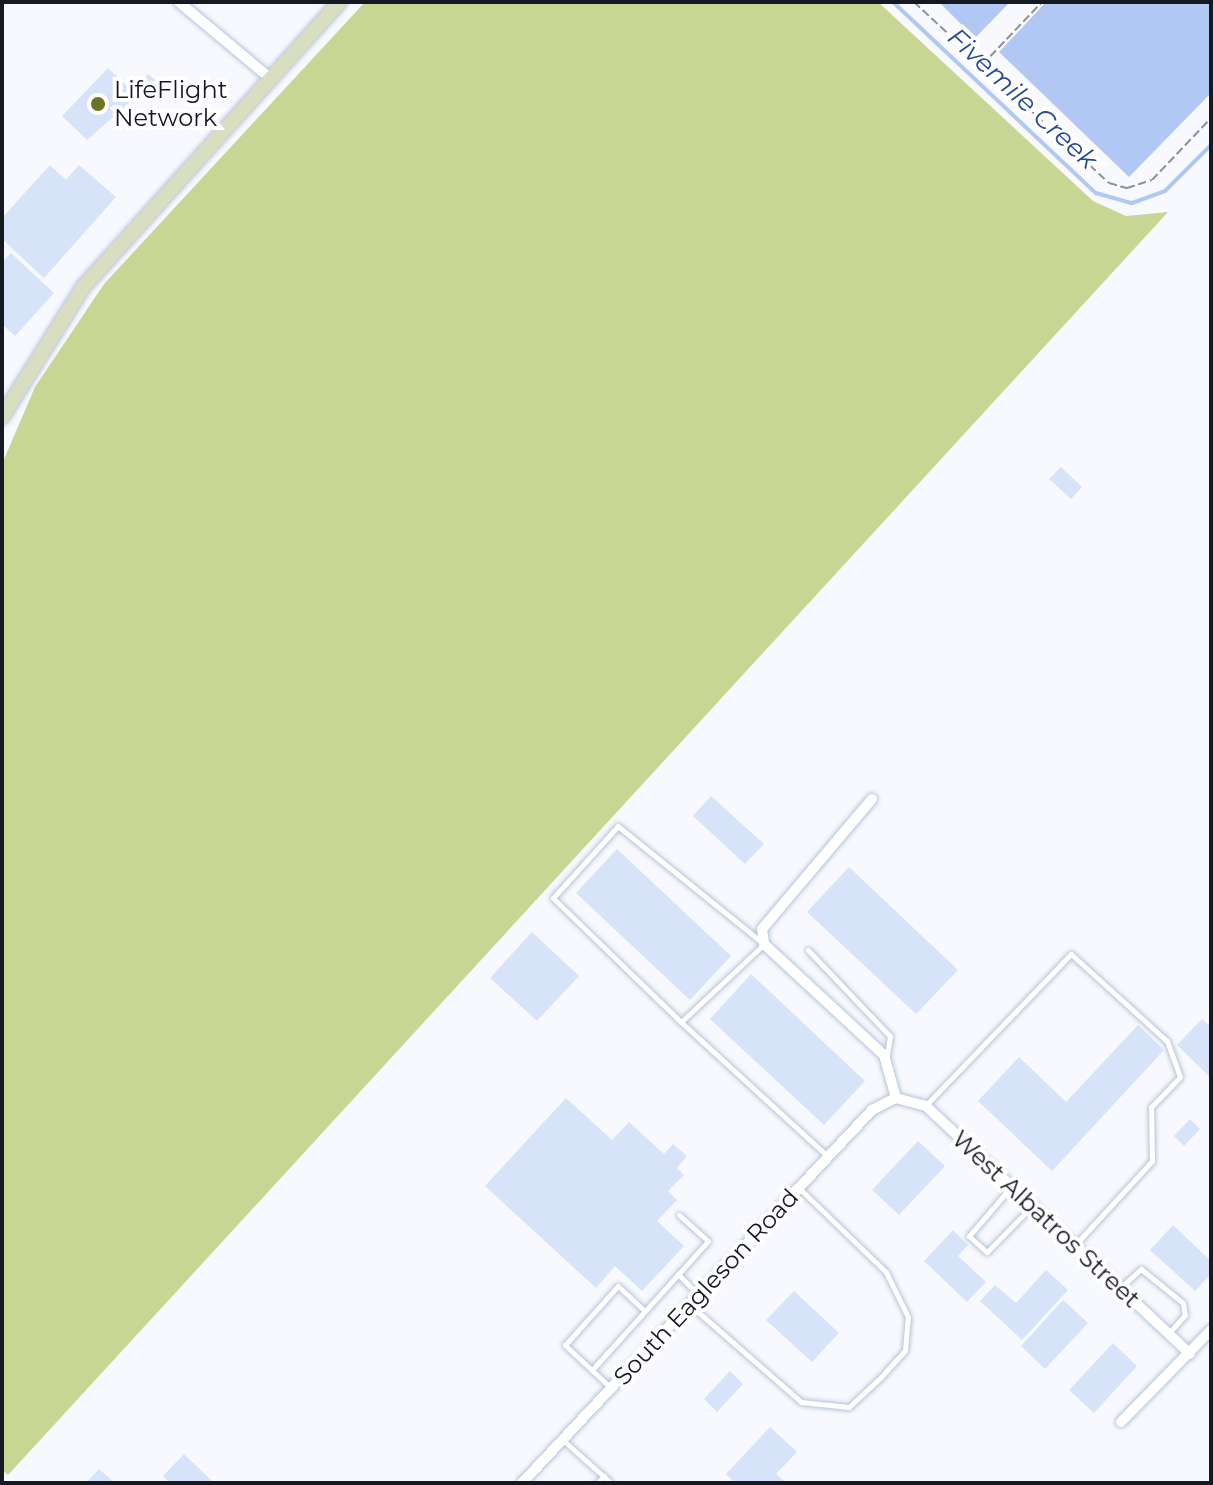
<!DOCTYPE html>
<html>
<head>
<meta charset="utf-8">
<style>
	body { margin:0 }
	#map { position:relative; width:1213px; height:1485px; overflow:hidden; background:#f7f9fe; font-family:Montserrat,sans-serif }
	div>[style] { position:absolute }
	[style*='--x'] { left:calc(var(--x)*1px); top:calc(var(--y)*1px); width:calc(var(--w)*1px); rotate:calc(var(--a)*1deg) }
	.green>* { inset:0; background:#c8d593 }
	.water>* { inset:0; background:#b2c8f4 }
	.stream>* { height:4px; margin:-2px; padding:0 2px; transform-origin:2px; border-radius:2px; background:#b2c8f4 }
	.building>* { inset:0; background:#d7e3f9 }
	.path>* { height:2px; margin-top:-1px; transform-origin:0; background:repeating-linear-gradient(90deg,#8f9299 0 8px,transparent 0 12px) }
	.roads { filter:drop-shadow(0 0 2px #b8c3d9) drop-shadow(0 0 2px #b8c3d9) }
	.lane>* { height:5px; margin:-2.5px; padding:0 2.5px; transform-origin:2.5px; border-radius:2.5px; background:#fff }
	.street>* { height:10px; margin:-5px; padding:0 5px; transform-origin:5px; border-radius:5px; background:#fff }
	.secondary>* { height:14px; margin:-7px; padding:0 7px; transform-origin:7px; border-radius:7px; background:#dadec1 }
	.dots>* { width:22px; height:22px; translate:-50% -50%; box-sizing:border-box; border:4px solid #fff; border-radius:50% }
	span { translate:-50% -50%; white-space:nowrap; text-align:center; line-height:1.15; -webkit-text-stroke:8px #fff; paint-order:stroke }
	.poi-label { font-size:24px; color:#151921 }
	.left { translate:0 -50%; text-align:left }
	.street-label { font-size:24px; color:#151921 }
	.water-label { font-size:26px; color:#264a9b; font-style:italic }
	.frame { position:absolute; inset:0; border:4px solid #151921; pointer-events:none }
</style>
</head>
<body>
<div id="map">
	<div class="green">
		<div style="clip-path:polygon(365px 2px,878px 2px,1093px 201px,1126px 216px,1168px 212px,8px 1475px,2px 1470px,2px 464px,35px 387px,104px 284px)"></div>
	</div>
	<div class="water">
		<div style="clip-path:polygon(939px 2px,1010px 2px,975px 38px)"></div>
		<div style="clip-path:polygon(1046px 2px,1211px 2px,1211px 93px,1129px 177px,999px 52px)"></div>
	</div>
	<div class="stream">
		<div style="--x:893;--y:2;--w:279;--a:43.3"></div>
		<div style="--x:1096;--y:193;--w:37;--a:16"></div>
		<div style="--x:1132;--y:203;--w:35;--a:-20"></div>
		<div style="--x:1165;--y:191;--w:65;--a:-45"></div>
	</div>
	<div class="building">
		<div style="clip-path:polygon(108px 68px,132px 91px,148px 74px,155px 80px,87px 140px,62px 116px)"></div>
		<div style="clip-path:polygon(50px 165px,66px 180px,79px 165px,116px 197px,44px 278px,2px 239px,2px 218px)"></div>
		<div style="clip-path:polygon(11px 253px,54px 293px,15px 336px,2px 324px,2px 262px)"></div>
		<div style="clip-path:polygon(1061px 467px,1082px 487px,1071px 499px,1049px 479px)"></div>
		<div style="clip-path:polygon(711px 796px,764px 844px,745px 864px,693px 816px)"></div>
		<div style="clip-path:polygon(617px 849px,731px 956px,690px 1000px,576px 893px)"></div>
		<div style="clip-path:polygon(849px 867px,958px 970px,916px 1014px,807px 912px)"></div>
		<div style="clip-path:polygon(532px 932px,579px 976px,537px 1021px,490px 978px)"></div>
		<div style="clip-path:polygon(751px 974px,865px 1081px,824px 1125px,710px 1019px)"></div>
		<div style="clip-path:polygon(1202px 1019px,1211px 1027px,1211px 1078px,1177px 1045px)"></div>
		<div style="clip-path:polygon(1138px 1025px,1164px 1050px,1052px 1171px,978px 1101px,1019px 1057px,1066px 1102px)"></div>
		<div style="clip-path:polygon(566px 1098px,612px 1140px,629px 1122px,664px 1154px,673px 1144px,687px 1156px,677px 1168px,684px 1175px,668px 1191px,677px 1200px,657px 1221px,684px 1246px,642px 1291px,615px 1266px,596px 1288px,485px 1186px)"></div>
		<div style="clip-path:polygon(1190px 1119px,1200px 1129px,1184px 1146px,1174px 1136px)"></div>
		<div style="clip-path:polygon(918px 1141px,945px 1166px,899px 1215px,872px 1190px)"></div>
		<div style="clip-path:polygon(1173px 1225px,1211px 1261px,1211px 1274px,1195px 1291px,1150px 1250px)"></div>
		<div style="clip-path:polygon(953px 1230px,968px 1245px,958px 1256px,986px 1282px,967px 1302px,924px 1261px)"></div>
		<div style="clip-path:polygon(1046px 1270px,1068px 1290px,1022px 1340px,980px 1301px,995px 1285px,1016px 1303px)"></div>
		<div style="clip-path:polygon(794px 1291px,839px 1333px,812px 1362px,766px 1320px)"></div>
		<div style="clip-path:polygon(1063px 1300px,1088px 1323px,1045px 1369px,1021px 1346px)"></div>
		<div style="clip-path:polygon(1113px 1343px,1137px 1366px,1094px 1413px,1069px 1390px)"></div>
		<div style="clip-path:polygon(730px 1371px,743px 1384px,717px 1412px,704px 1399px)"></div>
		<div style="clip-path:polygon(770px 1427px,797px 1452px,776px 1474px,784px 1481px,735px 1483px,726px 1474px)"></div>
		<div style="clip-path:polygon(184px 1454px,214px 1483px,170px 1483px,163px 1476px)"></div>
		<div style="clip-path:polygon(99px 1469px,115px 1483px,86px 1483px)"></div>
	</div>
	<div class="path">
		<div style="--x:914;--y:2;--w:266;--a:42.9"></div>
		<div style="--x:1109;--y:183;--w:19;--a:16"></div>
		<div style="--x:1127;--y:188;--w:26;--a:-18"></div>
		<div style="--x:1152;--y:180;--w:86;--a:-46.4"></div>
		<div style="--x:982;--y:65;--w:87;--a:-46.4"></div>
	</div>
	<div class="roads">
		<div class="lane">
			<div style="--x:808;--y:950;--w:119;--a:46.4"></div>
			<div style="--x:890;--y:1036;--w:24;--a:99"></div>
			<div style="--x:681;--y:1022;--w:114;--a:-43.2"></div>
			<div style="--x:764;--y:944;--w:188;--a:-141.1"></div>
			<div style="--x:618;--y:826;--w:97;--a:132.1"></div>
			<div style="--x:553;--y:898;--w:178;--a:44.1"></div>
			<div style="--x:681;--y:1022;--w:198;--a:42.5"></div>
			<div style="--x:926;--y:1105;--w:209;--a:-46.2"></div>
			<div style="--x:1071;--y:954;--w:130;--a:42.2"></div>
			<div style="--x:1167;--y:1041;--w:38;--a:70"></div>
			<div style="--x:1180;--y:1077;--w:42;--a:134"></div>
			<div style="--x:1151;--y:1107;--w:54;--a:88.9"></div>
			<div style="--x:1152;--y:1161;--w:114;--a:132.5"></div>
			<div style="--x:1011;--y:1187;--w:65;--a:130.6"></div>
			<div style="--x:969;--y:1236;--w:24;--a:42"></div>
			<div style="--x:987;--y:1252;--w:64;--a:-45.6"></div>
			<div style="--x:678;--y:1274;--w:29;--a:46"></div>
			<div style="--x:1121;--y:1287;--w:27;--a:-42"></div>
			<div style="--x:1141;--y:1269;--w:54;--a:39"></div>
			<div style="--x:1183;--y:1303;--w:12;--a:81"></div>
			<div style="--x:1185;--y:1315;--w:24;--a:132"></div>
			<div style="--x:690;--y:1305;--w:147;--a:41.1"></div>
			<div style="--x:801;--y:1402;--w:48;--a:5.9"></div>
			<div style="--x:849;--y:1407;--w:44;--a:-43.2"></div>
			<div style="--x:881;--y:1377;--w:36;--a:-48"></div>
			<div style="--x:905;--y:1350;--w:33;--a:-85"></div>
			<div style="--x:908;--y:1317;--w:50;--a:-116.1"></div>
			<div style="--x:886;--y:1272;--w:121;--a:-136"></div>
			<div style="--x:592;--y:1370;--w:173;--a:-48"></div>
			<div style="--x:708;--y:1241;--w:39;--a:-138"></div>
			<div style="--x:610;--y:1387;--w:62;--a:-137"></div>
			<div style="--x:565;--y:1345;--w:79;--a:-48.1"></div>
			<div style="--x:618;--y:1286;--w:37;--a:43"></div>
			<div style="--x:563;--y:1440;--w:64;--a:41.9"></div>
			<div style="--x:597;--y:1483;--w:10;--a:-45"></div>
		</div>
		<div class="street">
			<div style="--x:179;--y:2;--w:119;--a:39.9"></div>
			<div style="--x:872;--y:799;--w:170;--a:130.2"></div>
			<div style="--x:762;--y:929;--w:15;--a:82"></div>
			<div style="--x:764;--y:944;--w:163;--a:42.8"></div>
			<div style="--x:884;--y:1055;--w:45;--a:74.4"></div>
			<div style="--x:1121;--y:1422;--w:129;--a:-45.6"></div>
			<div style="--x:522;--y:1483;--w:511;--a:-46.82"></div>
			<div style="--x:872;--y:1110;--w:27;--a:-27"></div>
			<div style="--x:896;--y:1098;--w:31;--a:15"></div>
			<div style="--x:926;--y:1106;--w:362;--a:43.2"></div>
		</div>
		<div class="secondary">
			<div style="--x:2;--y:417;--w:155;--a:-58"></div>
			<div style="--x:84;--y:286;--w:382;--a:-48"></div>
		</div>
	</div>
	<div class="dots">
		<div style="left:98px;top:104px;background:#687521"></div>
	</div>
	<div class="poi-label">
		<span class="left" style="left:114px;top:104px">LifeFlight<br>Network</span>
	</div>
	<div class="street-label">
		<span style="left:1046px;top:1219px;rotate:43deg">West Albatros Street</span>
		<span style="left:706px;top:1287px;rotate:-47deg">South Eagleson Road</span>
	</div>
	<div class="water-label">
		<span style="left:1022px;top:99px;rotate:43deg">Fivemile Creek</span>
	</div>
	<div class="frame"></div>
</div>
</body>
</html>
